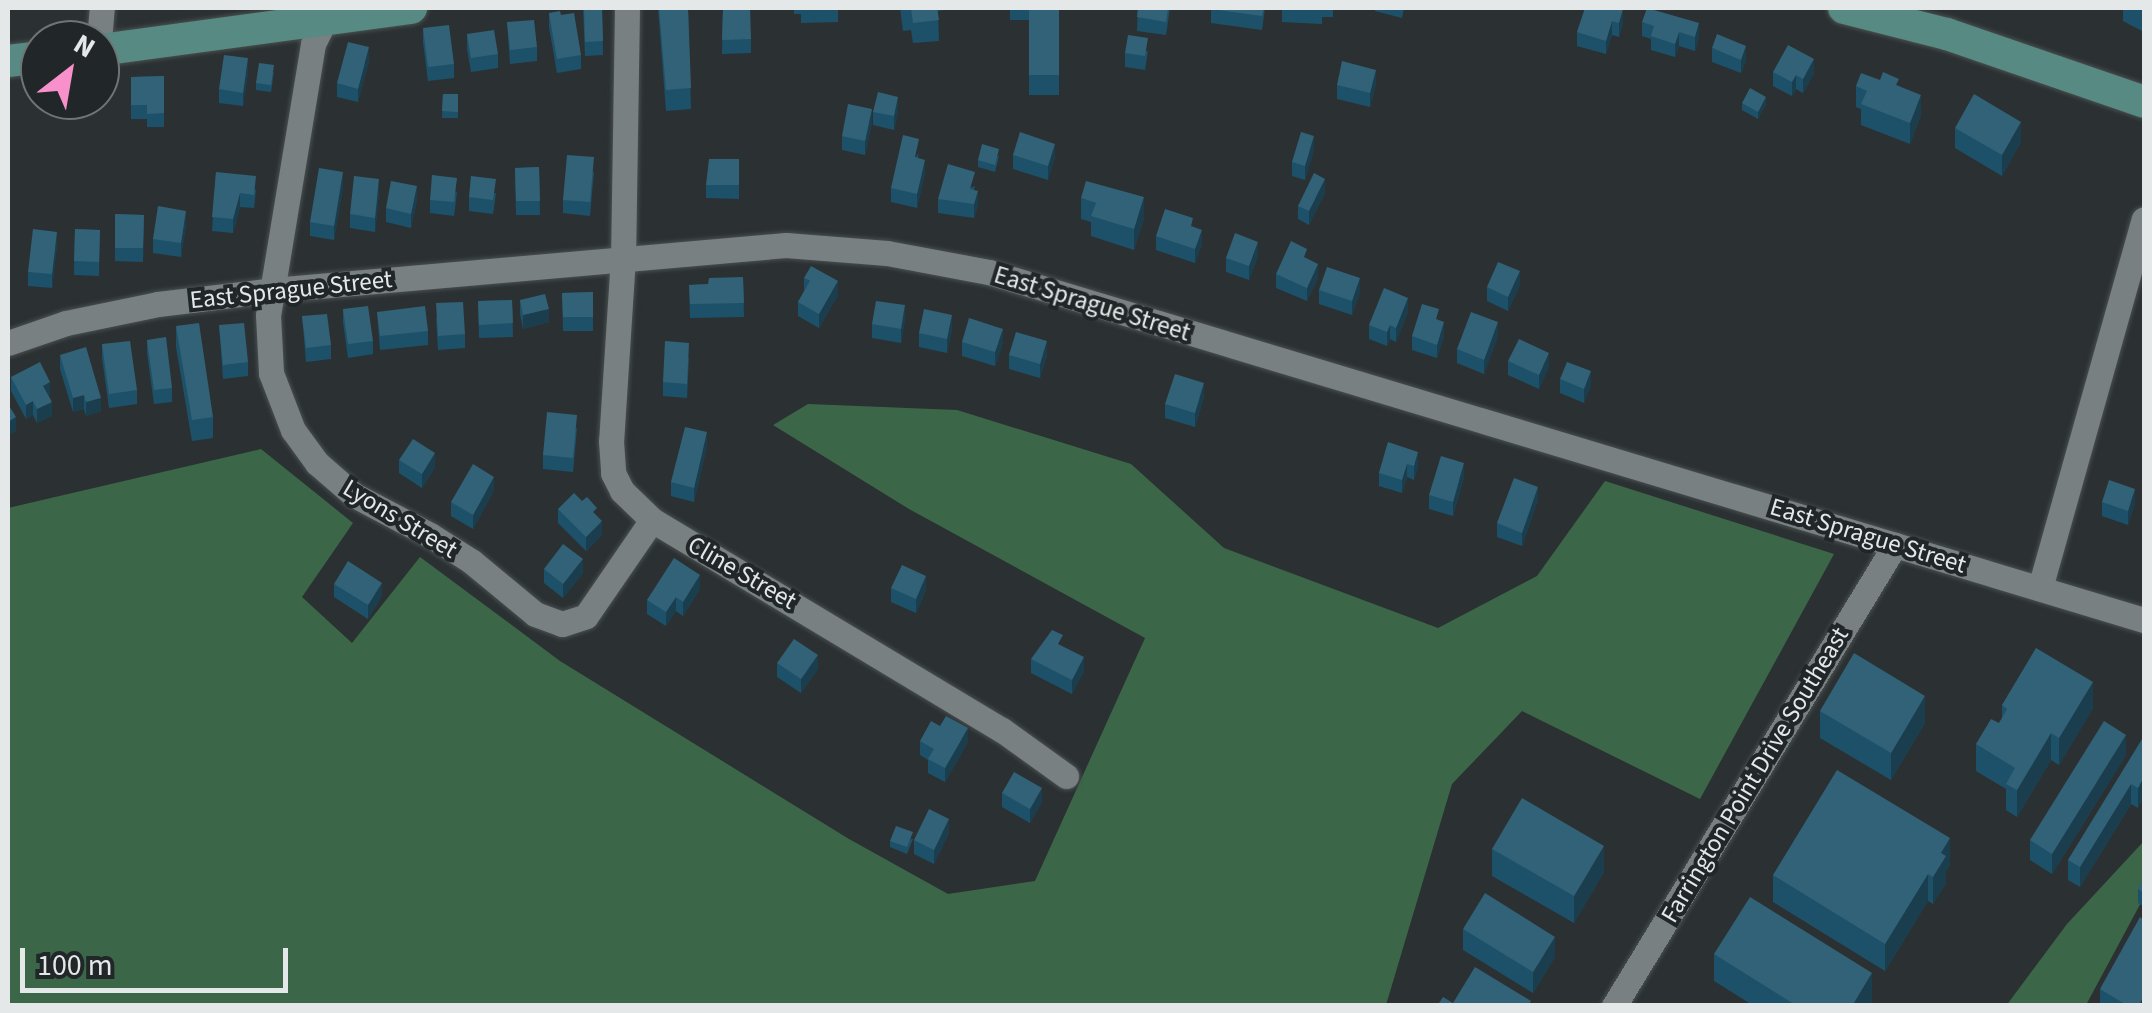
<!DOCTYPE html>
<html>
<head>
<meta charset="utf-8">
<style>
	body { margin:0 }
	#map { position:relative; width:2152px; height:1013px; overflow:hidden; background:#2b3132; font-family:"Source Sans 3",sans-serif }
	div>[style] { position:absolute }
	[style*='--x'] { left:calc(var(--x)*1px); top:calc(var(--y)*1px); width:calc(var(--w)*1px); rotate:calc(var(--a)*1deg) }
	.forest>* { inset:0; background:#3b6748 }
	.roads { filter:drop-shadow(0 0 2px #494f50) drop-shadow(0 0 2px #494f50) }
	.minor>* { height:25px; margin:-12.5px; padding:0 12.5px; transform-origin:12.5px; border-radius:12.5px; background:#798081 }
	.major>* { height:32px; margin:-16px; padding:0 16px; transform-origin:16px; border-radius:16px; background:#568a82 }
	.wall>* { inset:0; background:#1d516a }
	.shaded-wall>* { inset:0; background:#1a3e4e }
	.building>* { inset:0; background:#326277 }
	span { translate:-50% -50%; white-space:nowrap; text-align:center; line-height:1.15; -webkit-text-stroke:8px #212728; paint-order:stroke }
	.street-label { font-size:25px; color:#e4e8e9 }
	.frame { position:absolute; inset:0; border:10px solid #e4e8e9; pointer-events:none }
	.north { position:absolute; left:20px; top:20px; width:100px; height:100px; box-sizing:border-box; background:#212728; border:2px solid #6f7475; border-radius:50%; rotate:31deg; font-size:28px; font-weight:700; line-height:40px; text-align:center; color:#e4e8e9 }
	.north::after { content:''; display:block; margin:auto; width:35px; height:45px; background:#f890cb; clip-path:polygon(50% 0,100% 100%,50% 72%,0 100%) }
	.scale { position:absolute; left:20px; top:948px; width:268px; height:45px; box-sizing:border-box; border:5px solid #e4e8e9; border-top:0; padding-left:12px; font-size:30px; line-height:35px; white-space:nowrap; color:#e4e8e9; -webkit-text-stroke:8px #212728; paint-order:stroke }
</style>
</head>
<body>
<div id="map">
	<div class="forest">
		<div style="clip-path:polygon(808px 404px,957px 410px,1131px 464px,1224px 548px,1438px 628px,1537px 576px,1605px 481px,1834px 554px,1700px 799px,1522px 711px,1452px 784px,1386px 1005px,8px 1005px,8px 508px,261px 449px,353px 523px,302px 597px,352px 643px,420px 557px,560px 661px,849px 839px,948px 894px,1035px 881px,1145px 638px,909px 509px,773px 425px)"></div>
		<div style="clip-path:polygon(2144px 841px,2144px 897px,2086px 1005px,2006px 1006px,2067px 924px)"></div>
	</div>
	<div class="roads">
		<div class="minor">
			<div style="--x:331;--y:8;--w:40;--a:116.6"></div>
			<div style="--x:313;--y:44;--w:275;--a:99.4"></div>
			<div style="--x:268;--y:315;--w:58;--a:87"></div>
			<div style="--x:271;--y:373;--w:61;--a:68.9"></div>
			<div style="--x:293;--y:430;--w:41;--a:54"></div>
			<div style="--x:317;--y:463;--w:49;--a:40.9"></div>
			<div style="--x:354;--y:495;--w:86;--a:27.8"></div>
			<div style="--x:430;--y:535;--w:49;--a:32.4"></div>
			<div style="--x:471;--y:561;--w:83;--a:39.6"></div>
			<div style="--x:535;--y:614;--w:29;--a:20"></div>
			<div style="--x:562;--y:624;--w:25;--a:-18"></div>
			<div style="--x:586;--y:616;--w:116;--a:-55.5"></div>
			<div style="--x:627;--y:8;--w:249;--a:90.9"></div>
			<div style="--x:623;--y:257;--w:184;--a:93.7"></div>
			<div style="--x:611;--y:441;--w:32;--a:86"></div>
			<div style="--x:613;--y:473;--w:20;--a:63"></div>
			<div style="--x:622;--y:491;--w:42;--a:44"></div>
			<div style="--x:652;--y:520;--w:408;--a:31"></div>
			<div style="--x:1002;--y:730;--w:79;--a:35.7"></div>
			<div style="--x:99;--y:40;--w:32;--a:-85"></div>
			<div style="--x:8;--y:343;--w:61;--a:-19"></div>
			<div style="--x:66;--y:323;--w:94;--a:-11.7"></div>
			<div style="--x:158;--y:304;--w:116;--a:-6.9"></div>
			<div style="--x:273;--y:290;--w:515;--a:-5.01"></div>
			<div style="--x:786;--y:245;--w:101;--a:4.5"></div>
			<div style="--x:887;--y:253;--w:104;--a:10.6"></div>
			<div style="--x:989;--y:272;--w:1206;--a:16.77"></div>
			<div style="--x:2040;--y:588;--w:383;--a:-74.3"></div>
			<div style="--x:1614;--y:1006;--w:540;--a:-58.64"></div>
		</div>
		<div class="major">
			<div style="--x:1844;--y:8;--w:106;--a:14.2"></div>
			<div style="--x:1947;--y:34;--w:208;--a:19"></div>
			<div style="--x:100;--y:50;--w:314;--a:-7.7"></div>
			<div style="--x:8;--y:61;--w:32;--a:-7"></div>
		</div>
	</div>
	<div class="wall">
		<div style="clip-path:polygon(583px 8px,602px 8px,603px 55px,585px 56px)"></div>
		<div style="clip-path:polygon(658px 8px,688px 8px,691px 109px,666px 111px)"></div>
		<div style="clip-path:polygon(723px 8px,751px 39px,751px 53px,722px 54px)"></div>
		<div style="clip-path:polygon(794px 8px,838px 8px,838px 22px,801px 23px,801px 14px,794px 14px)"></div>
		<div style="clip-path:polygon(900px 8px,944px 8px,944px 10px,938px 11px,939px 41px,913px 43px,911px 30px,903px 31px)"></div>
		<div style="clip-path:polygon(1010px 8px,1059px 8px,1059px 95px,1029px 95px,1029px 20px,1010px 20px)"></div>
		<div style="clip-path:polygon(1138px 8px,1170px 8px,1166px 35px,1137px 31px)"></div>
		<div style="clip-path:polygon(1211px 8px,1265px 8px,1262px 30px,1211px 23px)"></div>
		<div style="clip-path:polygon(1282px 8px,1333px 8px,1333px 17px,1322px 17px,1322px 24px,1282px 22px)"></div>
		<div style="clip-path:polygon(1375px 8px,1404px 8px,1402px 18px,1375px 11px)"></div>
		<div style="clip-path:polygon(1585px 8px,1623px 23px,1619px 37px,1612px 35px,1606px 54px,1577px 46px,1577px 32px)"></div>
		<div style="clip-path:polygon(2123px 8px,2144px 8px,2144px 32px,2123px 21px)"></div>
		<div style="clip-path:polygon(549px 13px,561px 15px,581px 55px,581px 69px,557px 73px,549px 27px)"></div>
		<div style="clip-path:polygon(507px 22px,537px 47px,537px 61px,510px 64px)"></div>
		<div style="clip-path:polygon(1642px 22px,1699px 37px,1695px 51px,1679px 46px,1675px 57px,1651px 50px,1651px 39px,1642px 36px)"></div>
		<div style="clip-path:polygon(423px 28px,454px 64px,454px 78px,428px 81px,423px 42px)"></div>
		<div style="clip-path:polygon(467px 34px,498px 54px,498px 68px,471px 72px,467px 48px)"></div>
		<div style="clip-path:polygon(1712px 48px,1746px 60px,1741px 73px,1712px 62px)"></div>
		<div style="clip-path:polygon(1148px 51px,1145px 70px,1125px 67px,1125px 53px)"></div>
		<div style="clip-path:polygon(369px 61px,358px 102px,337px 97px,337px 83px)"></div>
		<div style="clip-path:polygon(248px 72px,243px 106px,219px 103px,219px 89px)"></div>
		<div style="clip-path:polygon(274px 72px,271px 92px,256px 90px,256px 83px)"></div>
		<div style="clip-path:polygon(1773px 72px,1814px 73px,1803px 93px,1796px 89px,1792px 96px,1773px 86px)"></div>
		<div style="clip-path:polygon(164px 76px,164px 127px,147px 127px,147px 119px,131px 119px,131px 77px)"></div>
		<div style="clip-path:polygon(1880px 80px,1899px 86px,1921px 115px,1910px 144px,1861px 125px,1861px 109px,1856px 107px,1856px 86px)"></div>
		<div style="clip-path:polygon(1376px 84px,1370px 107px,1337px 99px,1337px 85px)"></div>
		<div style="clip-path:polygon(443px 94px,458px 94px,458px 118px,442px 118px)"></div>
		<div style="clip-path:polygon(1742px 103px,1766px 104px,1758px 119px,1742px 110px)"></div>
		<div style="clip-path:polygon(898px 111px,894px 130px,873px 125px,873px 112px)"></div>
		<div style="clip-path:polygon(872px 122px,865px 155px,842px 150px,842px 136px)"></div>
		<div style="clip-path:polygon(1955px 128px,2021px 142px,2002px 176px,1955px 148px)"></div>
		<div style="clip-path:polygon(1314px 150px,1305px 180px,1292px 176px,1292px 162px)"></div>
		<div style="clip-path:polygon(919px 153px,918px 158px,925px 173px,917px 208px,891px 202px,891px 188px)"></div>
		<div style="clip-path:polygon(1013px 155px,1055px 157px,1048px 180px,1013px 169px)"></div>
		<div style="clip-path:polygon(999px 156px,995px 172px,978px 167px,978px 160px)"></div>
		<div style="clip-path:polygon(739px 159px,739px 199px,706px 198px,706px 185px)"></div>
		<div style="clip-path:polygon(539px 167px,540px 215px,516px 215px,515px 168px)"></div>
		<div style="clip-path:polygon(594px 171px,590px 216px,563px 213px,563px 200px)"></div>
		<div style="clip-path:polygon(216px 172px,256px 190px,254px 208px,240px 207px,233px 233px,212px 231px)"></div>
		<div style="clip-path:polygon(343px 186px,334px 240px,310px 236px,310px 222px)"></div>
		<div style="clip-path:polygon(975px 186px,974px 190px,978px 205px,974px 218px,938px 213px,938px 199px)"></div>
		<div style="clip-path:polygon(457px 192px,454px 216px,430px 213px,430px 200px)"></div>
		<div style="clip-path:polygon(379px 193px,375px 232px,350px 228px,350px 214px)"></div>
		<div style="clip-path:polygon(496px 193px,493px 214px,469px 211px,469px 197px)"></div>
		<div style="clip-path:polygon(1325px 193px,1309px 225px,1298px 219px,1298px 206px)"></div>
		<div style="clip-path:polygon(1081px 198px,1144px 218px,1134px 250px,1091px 236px,1091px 222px,1081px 219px)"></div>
		<div style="clip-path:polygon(417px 200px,411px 228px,386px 222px,386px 208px)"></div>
		<div style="clip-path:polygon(115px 214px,144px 215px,143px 262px,115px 261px)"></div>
		<div style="clip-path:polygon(186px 225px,181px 257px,153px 253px,153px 239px)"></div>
		<div style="clip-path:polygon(1193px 227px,1202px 244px,1195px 263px,1156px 250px,1156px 236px)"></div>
		<div style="clip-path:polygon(75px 229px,100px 230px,99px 276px,74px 275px)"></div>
		<div style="clip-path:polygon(57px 245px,52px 288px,28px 286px,28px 272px)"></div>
		<div style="clip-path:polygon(1258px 256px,1249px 280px,1226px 272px,1226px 258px)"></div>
		<div style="clip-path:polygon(1307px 259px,1318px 278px,1307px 301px,1276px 288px,1276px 274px)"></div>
		<div style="clip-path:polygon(743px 277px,744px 317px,690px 318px,689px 285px,708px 284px)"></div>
		<div style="clip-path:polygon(804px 278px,838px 295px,819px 328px,798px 316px,798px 302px,804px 291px)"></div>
		<div style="clip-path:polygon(1520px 285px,1508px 311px,1487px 301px,1487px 287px)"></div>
		<div style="clip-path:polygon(1319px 290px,1360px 292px,1352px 315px,1319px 304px)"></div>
		<div style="clip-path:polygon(593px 292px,593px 331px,563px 331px,562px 293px)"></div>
		<div style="clip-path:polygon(512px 300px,513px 337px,479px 338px,478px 301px)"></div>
		<div style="clip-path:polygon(520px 300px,549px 322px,523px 329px,520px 314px)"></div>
		<div style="clip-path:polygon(343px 309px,373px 341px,373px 354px,348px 358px,343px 322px)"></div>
		<div style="clip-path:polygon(377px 312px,428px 331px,428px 345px,380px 350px)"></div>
		<div style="clip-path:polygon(1408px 312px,1396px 342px,1390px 339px,1387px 346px,1369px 339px,1369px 325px)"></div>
		<div style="clip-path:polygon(302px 316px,331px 345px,331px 359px,306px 362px)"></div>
		<div style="clip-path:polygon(436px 317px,465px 334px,465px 348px,438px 350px)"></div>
		<div style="clip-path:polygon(905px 319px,901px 343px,872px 338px,872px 324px)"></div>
		<div style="clip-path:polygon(219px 325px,248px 362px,248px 376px,223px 379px)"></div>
		<div style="clip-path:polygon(176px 326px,213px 417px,213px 438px,192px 441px,176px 347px)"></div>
		<div style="clip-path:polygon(952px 329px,947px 353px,919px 347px,919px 333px)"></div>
		<div style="clip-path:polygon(1412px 336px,1444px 336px,1437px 358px,1412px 350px)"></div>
		<div style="clip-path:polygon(1498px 336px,1484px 374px,1457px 363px,1457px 349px)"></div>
		<div style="clip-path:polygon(147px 340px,172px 388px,172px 402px,154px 404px,147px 353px)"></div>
		<div style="clip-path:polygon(962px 342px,1003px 342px,995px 366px,962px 356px)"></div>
		<div style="clip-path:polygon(102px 344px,137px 390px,137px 404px,109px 408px,102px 358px)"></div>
		<div style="clip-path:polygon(60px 355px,101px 411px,86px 416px,84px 409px,73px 412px,60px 369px)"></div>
		<div style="clip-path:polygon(1009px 355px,1047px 355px,1040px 378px,1009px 369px)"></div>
		<div style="clip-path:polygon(689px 357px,687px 398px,663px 396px,663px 382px)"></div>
		<div style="clip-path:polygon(1508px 361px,1549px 367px,1539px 389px,1508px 375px)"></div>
		<div style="clip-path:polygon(11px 377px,50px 396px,49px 396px,52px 416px,37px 423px,33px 415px,26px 419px,11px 391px)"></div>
		<div style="clip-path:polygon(1560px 379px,1591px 385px,1584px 403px,1560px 393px)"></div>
		<div style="clip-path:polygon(1204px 397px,1195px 427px,1165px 418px,1165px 404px)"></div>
		<div style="clip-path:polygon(577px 428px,573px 472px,543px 469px,543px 455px)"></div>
		<div style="clip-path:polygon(1388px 442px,1418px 466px,1414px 480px,1407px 477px,1402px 493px,1379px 486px,1379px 473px)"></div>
		<div style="clip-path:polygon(707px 446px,694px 502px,671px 496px,671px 482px)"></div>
		<div style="clip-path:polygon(399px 460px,435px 467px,422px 488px,399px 473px)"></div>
		<div style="clip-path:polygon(2144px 465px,2144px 490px,2142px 489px,2142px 475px)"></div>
		<div style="clip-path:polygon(1464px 477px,1453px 516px,1429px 509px,1429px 495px)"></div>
		<div style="clip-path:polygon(494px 490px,473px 529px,451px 516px,451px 502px)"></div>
		<div style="clip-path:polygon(1538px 500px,1522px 546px,1497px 537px,1497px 523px)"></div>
		<div style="clip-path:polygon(582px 501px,597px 516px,602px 535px,586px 551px,558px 523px,558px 509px)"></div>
		<div style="clip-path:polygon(2102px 502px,2135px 503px,2128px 525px,2102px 516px)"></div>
		<div style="clip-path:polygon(544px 569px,583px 573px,563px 598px,544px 583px)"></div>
		<div style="clip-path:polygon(334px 584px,382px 596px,368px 619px,334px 597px)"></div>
		<div style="clip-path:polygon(891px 588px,926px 590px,916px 613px,891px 602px)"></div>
		<div style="clip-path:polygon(700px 589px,683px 616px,676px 611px,666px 626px,647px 614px,647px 600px)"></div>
		<div style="clip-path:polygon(1031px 659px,1084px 671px,1072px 694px,1031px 673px)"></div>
		<div style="clip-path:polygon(777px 663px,818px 669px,801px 693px,777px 677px)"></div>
		<div style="clip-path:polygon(2002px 705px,2093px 708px,2059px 765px,2051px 760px,2017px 817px,2006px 810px,2006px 789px,1976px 771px,1976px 744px,1999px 723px,2002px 718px)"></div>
		<div style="clip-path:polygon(1820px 711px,1925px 723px,1891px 780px,1820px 738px)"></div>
		<div style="clip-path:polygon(940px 726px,968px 742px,945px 782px,928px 773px,928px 760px,920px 755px,920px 741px)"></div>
		<div style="clip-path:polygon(2144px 736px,2138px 808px,2131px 804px,2080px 887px,2068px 880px,2068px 860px)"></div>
		<div style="clip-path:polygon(2126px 755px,2052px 874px,2030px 860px,2030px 840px)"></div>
		<div style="clip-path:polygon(1002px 793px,1042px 802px,1030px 823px,1002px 807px)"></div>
		<div style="clip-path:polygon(949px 833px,934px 864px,914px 854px,914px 840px)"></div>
		<div style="clip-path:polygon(913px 839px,907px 854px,890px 847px,890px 841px)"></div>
		<div style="clip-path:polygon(1492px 849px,1604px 872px,1574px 923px,1492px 876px)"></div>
		<div style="clip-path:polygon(1950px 865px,1946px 871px,1946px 883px,1933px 904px,1928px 901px,1885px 971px,1773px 902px,1773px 875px)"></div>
		<div style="clip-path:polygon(2144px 879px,2144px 907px,2138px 903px,2138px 889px)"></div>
		<div style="clip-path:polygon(1463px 929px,1555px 957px,1533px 993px,1463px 950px)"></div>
		<div style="clip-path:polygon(1714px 954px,1872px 1000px,1869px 1006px,1754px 1006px,1714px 981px)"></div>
		<div style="clip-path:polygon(2100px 989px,2144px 1006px,2100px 1006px)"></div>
	</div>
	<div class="shaded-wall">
		<div style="clip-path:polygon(1623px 9px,1623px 23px,1619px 37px,1619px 23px)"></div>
		<div style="clip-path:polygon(1612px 21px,1612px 35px,1606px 54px,1606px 41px)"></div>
		<div style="clip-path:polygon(1699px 23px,1699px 37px,1695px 51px,1695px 37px)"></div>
		<div style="clip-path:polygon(1679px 32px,1679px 46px,1675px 57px,1675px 44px)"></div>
		<div style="clip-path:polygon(1746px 46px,1746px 60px,1741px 73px,1741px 60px)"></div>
		<div style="clip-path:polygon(369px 47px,369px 61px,358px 102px,358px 89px)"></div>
		<div style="clip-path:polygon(248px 58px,248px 72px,243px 106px,243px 93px)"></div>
		<div style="clip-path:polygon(1814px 59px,1814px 73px,1803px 93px,1803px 79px)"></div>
		<div style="clip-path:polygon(1376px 70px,1376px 84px,1370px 107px,1370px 93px)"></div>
		<div style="clip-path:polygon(1796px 75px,1796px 89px,1792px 96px,1792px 82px)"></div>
		<div style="clip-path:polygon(1921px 95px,1921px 115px,1910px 144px,1910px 123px)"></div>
		<div style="clip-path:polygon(898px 97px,898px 111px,894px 130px,894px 116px)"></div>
		<div style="clip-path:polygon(1766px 97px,1766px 104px,1758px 119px,1758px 112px)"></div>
		<div style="clip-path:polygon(872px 109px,872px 122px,865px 155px,865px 141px)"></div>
		<div style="clip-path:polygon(2021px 122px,2021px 142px,2002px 176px,2002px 155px)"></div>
		<div style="clip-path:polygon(1314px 136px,1314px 150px,1305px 180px,1305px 166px)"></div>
		<div style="clip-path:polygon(1055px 144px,1055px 157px,1048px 180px,1048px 166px)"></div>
		<div style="clip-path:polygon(925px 160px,925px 173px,917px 208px,917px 194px)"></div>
		<div style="clip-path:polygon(343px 172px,343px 186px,334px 240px,334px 226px)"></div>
		<div style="clip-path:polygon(379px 179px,379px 193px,375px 232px,375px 218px)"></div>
		<div style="clip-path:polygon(1325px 179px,1325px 193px,1309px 225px,1309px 211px)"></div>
		<div style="clip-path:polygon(417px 186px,417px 200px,411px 228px,411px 214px)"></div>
		<div style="clip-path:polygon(978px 191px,978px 205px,974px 218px,974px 204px)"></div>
		<div style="clip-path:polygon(240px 193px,240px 207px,233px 233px,233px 219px)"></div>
		<div style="clip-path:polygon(1144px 197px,1144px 218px,1134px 250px,1134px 229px)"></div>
		<div style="clip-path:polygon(186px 211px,186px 225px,181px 257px,181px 243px)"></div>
		<div style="clip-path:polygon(1202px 230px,1202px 244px,1195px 263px,1195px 249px)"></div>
		<div style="clip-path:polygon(57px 232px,57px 245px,52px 288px,52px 274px)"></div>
		<div style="clip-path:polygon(1258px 242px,1258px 256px,1249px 280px,1249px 266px)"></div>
		<div style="clip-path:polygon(1318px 264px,1318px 278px,1307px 301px,1307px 288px)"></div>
		<div style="clip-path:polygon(1520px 271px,1520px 285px,1508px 311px,1508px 297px)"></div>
		<div style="clip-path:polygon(1360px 278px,1360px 292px,1352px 315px,1352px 301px)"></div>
		<div style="clip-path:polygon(838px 281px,838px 295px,819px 328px,819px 314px)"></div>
		<div style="clip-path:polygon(1408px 298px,1408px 312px,1396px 342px,1396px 328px)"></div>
		<div style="clip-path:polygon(905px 305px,905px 319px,901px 343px,901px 329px)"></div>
		<div style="clip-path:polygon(549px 309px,549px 322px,523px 329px,523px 315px)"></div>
		<div style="clip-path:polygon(952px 315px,952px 329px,947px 353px,947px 339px)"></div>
		<div style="clip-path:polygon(1444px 322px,1444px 336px,1437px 358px,1437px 345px)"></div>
		<div style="clip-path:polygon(1498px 322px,1498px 336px,1484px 374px,1484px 360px)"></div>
		<div style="clip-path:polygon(1390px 325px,1390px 339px,1387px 346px,1387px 332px)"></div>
		<div style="clip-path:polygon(1003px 329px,1003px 342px,995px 366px,995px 352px)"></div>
		<div style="clip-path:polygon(1047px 341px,1047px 355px,1040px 378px,1040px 364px)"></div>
		<div style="clip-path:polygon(1549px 353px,1549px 367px,1539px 389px,1539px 375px)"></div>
		<div style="clip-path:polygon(1591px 371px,1591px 385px,1584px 403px,1584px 389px)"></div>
		<div style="clip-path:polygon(50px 382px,50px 396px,43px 400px,43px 386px)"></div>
		<div style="clip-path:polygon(1204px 383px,1204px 397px,1195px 427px,1195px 413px)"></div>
		<div style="clip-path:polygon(84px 395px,84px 409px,73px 412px,73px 398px)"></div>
		<div style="clip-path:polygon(101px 398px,101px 411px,86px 416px,86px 402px)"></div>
		<div style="clip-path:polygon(33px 401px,33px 415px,26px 419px,26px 405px)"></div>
		<div style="clip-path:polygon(52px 402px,52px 416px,37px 423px,37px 409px)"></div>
		<div style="clip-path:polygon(16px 417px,16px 431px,8px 436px,8px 422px)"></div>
		<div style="clip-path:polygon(707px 432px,707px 446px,694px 502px,694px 488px)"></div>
		<div style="clip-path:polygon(1418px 452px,1418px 466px,1414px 480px,1414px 466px)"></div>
		<div style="clip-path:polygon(435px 453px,435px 467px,422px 488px,422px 474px)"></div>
		<div style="clip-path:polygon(1464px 463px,1464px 477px,1453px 516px,1453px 502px)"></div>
		<div style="clip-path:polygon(1407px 464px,1407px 477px,1402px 493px,1402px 480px)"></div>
		<div style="clip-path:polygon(494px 477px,494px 490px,473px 529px,473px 515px)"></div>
		<div style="clip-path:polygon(1538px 487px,1538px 500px,1522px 546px,1522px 533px)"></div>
		<div style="clip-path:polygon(2135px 489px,2135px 503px,2128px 525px,2128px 511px)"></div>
		<div style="clip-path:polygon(602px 521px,602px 535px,586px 551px,586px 537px)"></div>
		<div style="clip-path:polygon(583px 559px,583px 573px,563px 598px,563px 584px)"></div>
		<div style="clip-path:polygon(700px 575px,700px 589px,683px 616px,683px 602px)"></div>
		<div style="clip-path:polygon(926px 576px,926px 590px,916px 613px,916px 599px)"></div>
		<div style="clip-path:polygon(382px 583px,382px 596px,368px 619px,368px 605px)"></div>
		<div style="clip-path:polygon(676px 597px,676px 611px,666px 626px,666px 612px)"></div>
		<div style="clip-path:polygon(818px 655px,818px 669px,801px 693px,801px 679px)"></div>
		<div style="clip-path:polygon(1084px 657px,1084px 671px,1072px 694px,1072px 680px)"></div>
		<div style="clip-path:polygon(2093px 682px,2093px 708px,2059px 765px,2059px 738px)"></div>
		<div style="clip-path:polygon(1925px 696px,1925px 723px,1891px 780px,1891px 753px)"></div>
		<div style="clip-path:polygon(968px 728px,968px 742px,945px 782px,945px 768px)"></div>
		<div style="clip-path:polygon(2051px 733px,2051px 760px,2017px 817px,2017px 790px)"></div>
		<div style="clip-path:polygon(2126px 735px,2126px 755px,2052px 874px,2052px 854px)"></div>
		<div style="clip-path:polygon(2144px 777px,2144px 797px,2138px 808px,2138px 788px)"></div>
		<div style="clip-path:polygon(2131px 784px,2131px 804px,2080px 887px,2080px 867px)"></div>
		<div style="clip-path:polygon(1042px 788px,1042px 802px,1030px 823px,1030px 809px)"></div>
		<div style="clip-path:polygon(949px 819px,949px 833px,934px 864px,934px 850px)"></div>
		<div style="clip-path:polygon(1950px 838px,1950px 865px,1946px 871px,1946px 883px,1933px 904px,1933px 877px,1941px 853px)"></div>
		<div style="clip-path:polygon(1604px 846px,1604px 872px,1574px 923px,1574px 896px)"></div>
		<div style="clip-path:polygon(1928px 874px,1928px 901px,1885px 971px,1885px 944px)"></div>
		<div style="clip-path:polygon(1555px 937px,1555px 957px,1533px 993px,1533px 972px)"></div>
		<div style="clip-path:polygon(1872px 973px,1872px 1000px,1869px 1006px,1852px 1006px)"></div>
	</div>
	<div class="building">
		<div style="clip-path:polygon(584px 8px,602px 8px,603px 41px,585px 42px)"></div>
		<div style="clip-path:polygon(659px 8px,688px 8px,691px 88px,666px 90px)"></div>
		<div style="clip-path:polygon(723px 8px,750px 8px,751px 39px,722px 40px)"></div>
		<div style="clip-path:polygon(801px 8px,838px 8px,801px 9px)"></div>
		<div style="clip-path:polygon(902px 8px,937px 8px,939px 20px,913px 23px,911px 9px,903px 10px)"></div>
		<div style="clip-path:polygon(1029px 8px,1059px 8px,1059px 75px,1029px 75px)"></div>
		<div style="clip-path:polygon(1138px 8px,1168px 8px,1166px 22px,1137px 17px)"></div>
		<div style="clip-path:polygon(1211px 8px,1264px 8px,1262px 16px,1211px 9px)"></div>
		<div style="clip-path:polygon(1282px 8px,1322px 8px,1322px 10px,1282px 9px)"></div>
		<div style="clip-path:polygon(1585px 8px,1618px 8px,1623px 9px,1619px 23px,1612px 21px,1606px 41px,1577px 32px)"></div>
		<div style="clip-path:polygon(1647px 8px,1699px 23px,1695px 37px,1679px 32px,1675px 44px,1651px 36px,1654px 26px,1642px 22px)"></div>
		<div style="clip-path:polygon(560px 11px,561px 15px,574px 13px,581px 55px,557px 59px,549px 13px)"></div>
		<div style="clip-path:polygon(534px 20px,537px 47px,510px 50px,507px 22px)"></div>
		<div style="clip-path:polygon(449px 25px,454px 64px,428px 67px,423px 28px)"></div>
		<div style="clip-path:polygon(494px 30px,498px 54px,471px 58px,467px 34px)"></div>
		<div style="clip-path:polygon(1717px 34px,1746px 46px,1741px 60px,1712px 48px)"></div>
		<div style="clip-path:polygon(1128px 35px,1148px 38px,1145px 56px,1125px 53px)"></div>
		<div style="clip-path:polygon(348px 42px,369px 47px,358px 89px,337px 83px)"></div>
		<div style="clip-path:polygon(1788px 45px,1814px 59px,1803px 79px,1796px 75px,1792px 82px,1773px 72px)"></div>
		<div style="clip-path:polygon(224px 55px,248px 58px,243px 93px,219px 89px)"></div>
		<div style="clip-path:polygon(1342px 61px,1376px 70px,1370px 93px,1337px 85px)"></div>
		<div style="clip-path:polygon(259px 63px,274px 65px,271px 85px,256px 83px)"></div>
		<div style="clip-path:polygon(1883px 72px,1899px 79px,1896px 85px,1921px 95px,1910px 123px,1861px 104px,1867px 91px,1856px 86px,1861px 73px,1880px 80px)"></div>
		<div style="clip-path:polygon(164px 76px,164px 113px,147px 114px,147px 105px,131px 105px,131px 77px)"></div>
		<div style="clip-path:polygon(1750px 88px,1766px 97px,1758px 112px,1742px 103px)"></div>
		<div style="clip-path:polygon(878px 92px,898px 97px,894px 116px,873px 112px)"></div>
		<div style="clip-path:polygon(443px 94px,458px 94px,458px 112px,442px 111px)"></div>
		<div style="clip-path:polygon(1974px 94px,2021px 122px,2002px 155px,1955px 128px)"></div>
		<div style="clip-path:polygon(848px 104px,872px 109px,865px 141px,842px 136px)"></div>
		<div style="clip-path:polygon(1020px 132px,1055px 144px,1048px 166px,1013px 155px)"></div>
		<div style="clip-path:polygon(1301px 132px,1314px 136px,1305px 166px,1292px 162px)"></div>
		<div style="clip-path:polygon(903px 135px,919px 139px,915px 157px,925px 160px,917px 194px,891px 188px)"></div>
		<div style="clip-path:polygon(982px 144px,999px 149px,995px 165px,978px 160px)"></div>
		<div style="clip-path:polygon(567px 155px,594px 157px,590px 202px,563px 200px)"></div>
		<div style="clip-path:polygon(709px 159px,739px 159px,739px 185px,706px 185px)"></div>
		<div style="clip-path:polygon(948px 164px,975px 172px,970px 189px,978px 191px,974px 204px,938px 199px)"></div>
		<div style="clip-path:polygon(539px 167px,540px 201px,516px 201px,515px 168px)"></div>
		<div style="clip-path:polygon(319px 168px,343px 172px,334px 226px,310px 222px)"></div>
		<div style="clip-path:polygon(216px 172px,256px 176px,254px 195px,240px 193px,233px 219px,212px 217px)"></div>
		<div style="clip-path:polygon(1314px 173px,1325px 179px,1309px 211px,1298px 206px)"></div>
		<div style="clip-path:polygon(432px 175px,457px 178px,454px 202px,430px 200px)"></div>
		<div style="clip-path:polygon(354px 176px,379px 179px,375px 218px,350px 214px)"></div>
		<div style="clip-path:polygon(471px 176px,496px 179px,493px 200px,469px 197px)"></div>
		<div style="clip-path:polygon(391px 181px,417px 186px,411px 214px,386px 208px)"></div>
		<div style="clip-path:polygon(1086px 181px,1144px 197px,1134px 229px,1091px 216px,1096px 203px,1081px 198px)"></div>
		<div style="clip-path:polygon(158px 206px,186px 211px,181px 243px,153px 239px)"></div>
		<div style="clip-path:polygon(1165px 209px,1193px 218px,1191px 226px,1202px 230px,1195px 249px,1156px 236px)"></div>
		<div style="clip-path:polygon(115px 214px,144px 215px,143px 248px,115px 248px)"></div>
		<div style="clip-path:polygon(33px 229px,57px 232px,52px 274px,28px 272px)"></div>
		<div style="clip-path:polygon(75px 229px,100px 230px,99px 262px,74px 261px)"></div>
		<div style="clip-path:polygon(1235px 233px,1258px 242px,1249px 266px,1226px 258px)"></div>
		<div style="clip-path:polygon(1291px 241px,1307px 249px,1304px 257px,1318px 264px,1307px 288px,1276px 274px)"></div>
		<div style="clip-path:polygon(1498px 262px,1520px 271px,1508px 297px,1487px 287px)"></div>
		<div style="clip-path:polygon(811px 266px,838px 281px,819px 314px,798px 302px,810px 281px,804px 278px)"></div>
		<div style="clip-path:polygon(1327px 267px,1360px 278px,1352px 301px,1319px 290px)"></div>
		<div style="clip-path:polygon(743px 277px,744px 303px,690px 304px,689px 285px,708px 284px,709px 278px)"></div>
		<div style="clip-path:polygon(1384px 288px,1408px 298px,1396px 328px,1390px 325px,1387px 332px,1369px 325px)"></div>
		<div style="clip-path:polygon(593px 292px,593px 317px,563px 317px,562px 293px)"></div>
		<div style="clip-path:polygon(545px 294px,549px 309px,523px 315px,520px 300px)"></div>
		<div style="clip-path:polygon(512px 300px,513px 323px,479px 325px,478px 301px)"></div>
		<div style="clip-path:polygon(876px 301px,905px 305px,901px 329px,872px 324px)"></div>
		<div style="clip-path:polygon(463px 302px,465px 334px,438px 336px,436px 303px)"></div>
		<div style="clip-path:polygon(1422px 304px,1439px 309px,1436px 319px,1444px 322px,1437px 345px,1412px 336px)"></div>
		<div style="clip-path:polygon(368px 306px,373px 341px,348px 344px,343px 309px)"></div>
		<div style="clip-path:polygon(425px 306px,428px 331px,380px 336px,377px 312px)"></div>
		<div style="clip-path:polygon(924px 309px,952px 315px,947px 339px,919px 333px)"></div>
		<div style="clip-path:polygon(1471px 312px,1498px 322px,1484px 360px,1457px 349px)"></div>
		<div style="clip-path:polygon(327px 314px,331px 345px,306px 348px,302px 316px)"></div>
		<div style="clip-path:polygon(969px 318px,1003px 329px,995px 352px,962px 342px)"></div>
		<div style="clip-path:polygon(199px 323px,213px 417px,192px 420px,176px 326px)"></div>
		<div style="clip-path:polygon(244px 323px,248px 362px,223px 365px,219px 325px)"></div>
		<div style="clip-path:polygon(1016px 332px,1047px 341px,1040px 364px,1009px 355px)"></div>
		<div style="clip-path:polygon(166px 337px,172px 388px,154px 390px,147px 340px)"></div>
		<div style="clip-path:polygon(1519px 339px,1549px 353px,1539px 375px,1508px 361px)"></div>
		<div style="clip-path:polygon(130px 341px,137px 390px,109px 394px,102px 344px)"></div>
		<div style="clip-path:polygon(665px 341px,689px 343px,687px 384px,663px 382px)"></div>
		<div style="clip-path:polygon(86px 347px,101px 398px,86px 402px,84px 395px,73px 398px,60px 355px)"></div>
		<div style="clip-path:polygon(40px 362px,50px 382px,43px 386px,52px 402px,37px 409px,33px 401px,26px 405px,11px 377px)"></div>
		<div style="clip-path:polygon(1567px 362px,1591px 371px,1584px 389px,1560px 379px)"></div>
		<div style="clip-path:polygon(1175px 374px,1204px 383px,1195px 413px,1165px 404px)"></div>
		<div style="clip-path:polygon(8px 404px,16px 417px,8px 422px)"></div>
		<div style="clip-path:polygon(547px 412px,577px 415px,573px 458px,543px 455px)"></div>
		<div style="clip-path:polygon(685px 427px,707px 432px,694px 488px,671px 482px)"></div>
		<div style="clip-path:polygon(413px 439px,435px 453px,422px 474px,399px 460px)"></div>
		<div style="clip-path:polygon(1388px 442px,1418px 452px,1414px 466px,1407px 464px,1402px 480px,1379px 473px)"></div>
		<div style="clip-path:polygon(1441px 456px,1464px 463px,1453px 502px,1429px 495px)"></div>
		<div style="clip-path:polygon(473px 464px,494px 477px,473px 515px,451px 502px)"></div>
		<div style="clip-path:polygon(1514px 478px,1538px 487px,1522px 533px,1497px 523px)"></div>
		<div style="clip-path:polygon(2109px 480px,2135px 489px,2128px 511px,2102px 502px)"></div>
		<div style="clip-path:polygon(574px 493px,582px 501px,587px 497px,597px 508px,593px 512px,602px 521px,586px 537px,558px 509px)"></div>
		<div style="clip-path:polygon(563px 544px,583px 559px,563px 584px,544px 569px)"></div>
		<div style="clip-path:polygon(674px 558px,700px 575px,683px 602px,676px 597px,666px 612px,647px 600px)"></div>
		<div style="clip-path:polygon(348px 561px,382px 583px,368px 605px,334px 584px)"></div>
		<div style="clip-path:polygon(902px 565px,926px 576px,916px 599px,891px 588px)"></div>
		<div style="clip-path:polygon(1052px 630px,1063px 635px,1058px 644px,1084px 657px,1072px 680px,1031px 659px)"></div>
		<div style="clip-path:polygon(794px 639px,818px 655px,801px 679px,777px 663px)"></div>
		<div style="clip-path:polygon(2036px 648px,2093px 682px,2059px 738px,2051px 733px,2017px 790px,2006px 784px,2015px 768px,1976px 744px,1991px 719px,1999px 723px,2007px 709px,2002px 705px)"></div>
		<div style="clip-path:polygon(1854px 653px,1925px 696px,1891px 753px,1820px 711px)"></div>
		<div style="clip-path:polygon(946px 716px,968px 728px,945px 768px,928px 759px,934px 749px,920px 741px,931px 721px,940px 726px)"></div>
		<div style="clip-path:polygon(2104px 721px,2126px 735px,2052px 854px,2030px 840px)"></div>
		<div style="clip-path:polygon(2144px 736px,2144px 777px,2138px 788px,2131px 784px,2080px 867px,2068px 860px)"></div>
		<div style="clip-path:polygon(1837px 770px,1950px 838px,1941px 853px,1946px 856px,1933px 877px,1928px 874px,1885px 944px,1773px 875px)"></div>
		<div style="clip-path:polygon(1014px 772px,1042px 788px,1030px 809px,1002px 793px)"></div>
		<div style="clip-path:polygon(1522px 798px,1604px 846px,1574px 896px,1492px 849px)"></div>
		<div style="clip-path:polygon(929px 809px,949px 819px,934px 850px,914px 840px)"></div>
		<div style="clip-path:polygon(896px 826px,913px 832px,907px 847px,890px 841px)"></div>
		<div style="clip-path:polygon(2144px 879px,2144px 893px,2138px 889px)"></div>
		<div style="clip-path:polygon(1485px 893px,1555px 937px,1533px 972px,1463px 929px)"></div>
		<div style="clip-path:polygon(1750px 897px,1872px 973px,1852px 1006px,1797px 1006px,1714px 954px)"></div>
		<div style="clip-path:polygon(2140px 917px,2144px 920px,2144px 995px,2139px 1006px,2128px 1006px,2100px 989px)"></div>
		<div style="clip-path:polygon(1475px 967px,1531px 1001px,1528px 1006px,1437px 1006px,1443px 997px,1453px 1003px)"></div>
	</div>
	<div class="street-label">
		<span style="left:291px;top:290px;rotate:-6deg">East Sprague Street</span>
		<span style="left:1092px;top:304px;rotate:17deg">East Sprague Street</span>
		<span style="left:400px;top:519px;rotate:31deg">Lyons Street</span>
		<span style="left:1868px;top:536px;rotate:17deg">East Sprague Street</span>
		<span style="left:742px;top:573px;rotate:30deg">Cline Street</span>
		<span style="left:1755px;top:775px;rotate:-59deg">Farrington Point Drive Southeast</span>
	</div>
	<div class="frame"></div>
	<div class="north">N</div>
	<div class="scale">100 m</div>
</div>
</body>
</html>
